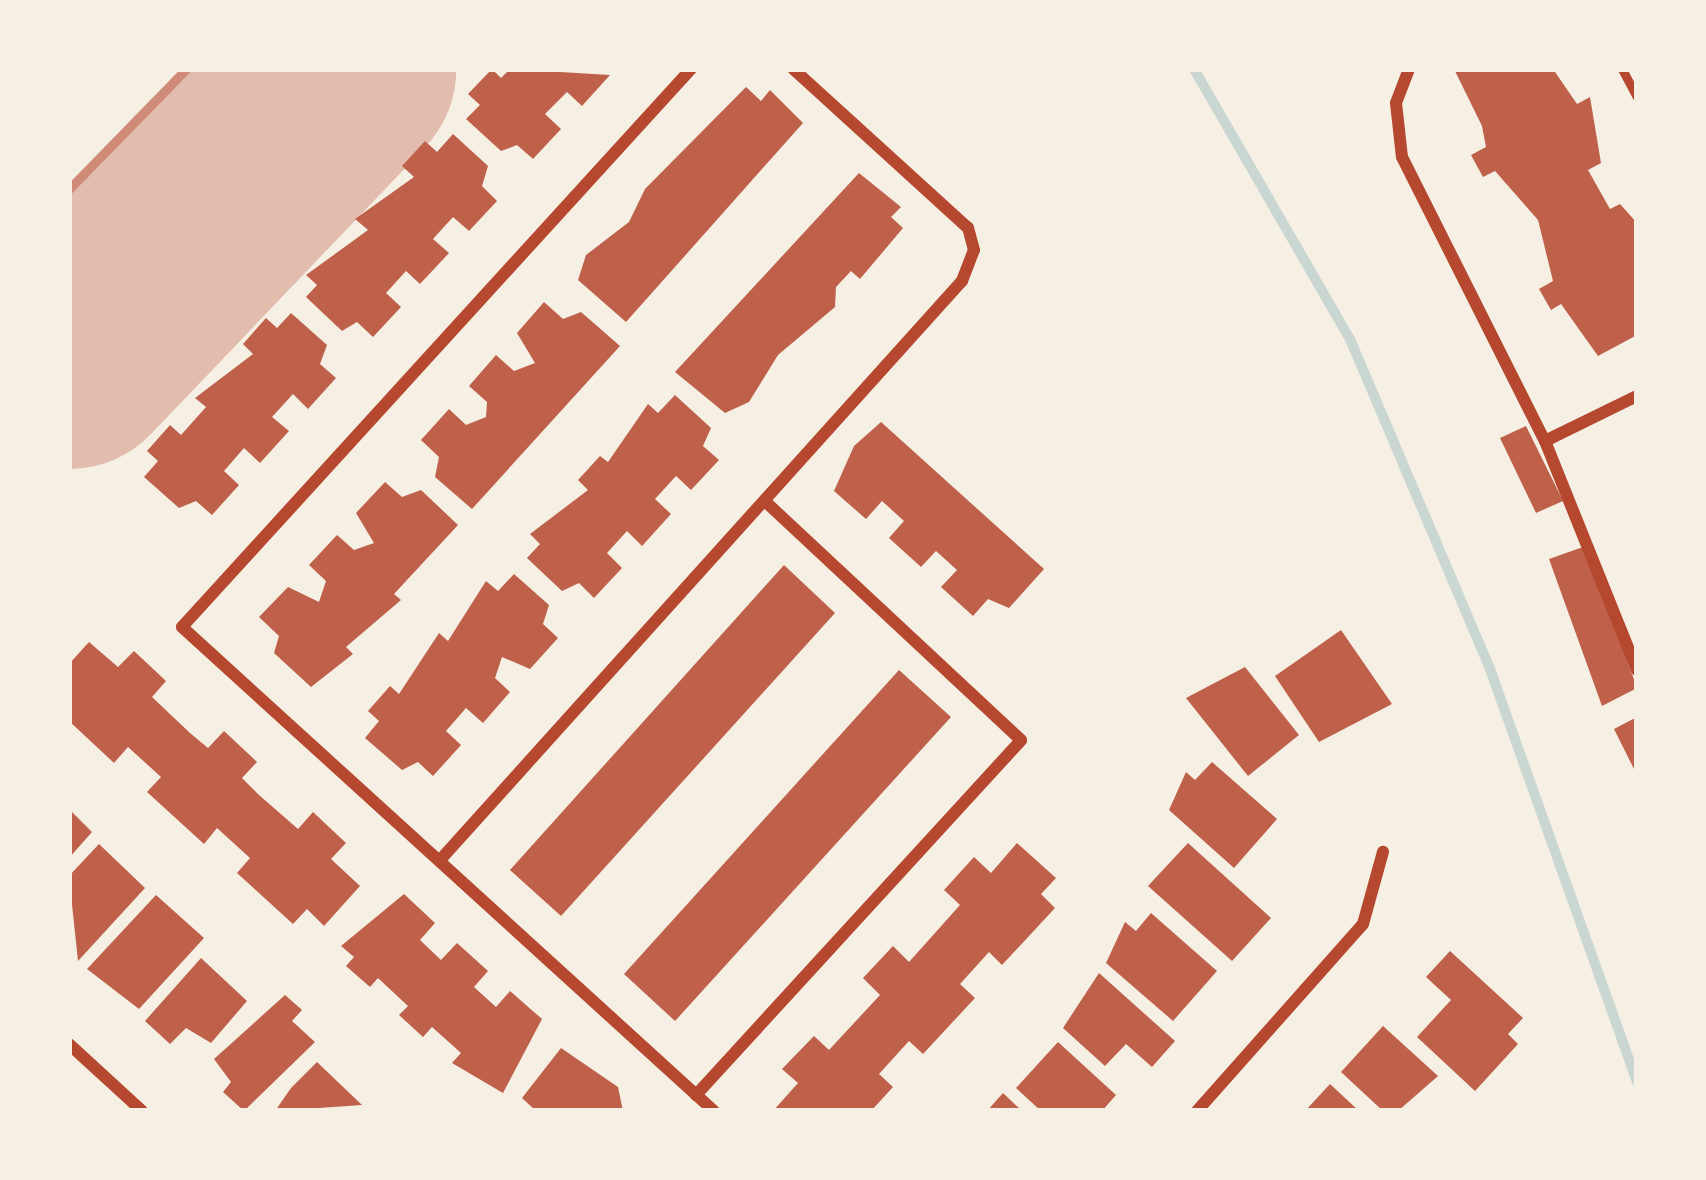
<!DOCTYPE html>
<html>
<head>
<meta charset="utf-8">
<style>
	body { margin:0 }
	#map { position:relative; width:1706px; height:1180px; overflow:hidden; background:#f6efe4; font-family:Jost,sans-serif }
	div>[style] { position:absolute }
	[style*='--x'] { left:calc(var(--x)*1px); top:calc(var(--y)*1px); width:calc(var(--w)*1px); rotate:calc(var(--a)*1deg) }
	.stream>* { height:10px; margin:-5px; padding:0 5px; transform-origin:5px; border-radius:5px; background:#c9d6d2 }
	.runway>* { height:225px; margin:-112.5px; padding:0 112.5px; transform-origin:112.5px; border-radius:112.5px; background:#e2bdae }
	.building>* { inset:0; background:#bf614a }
	.service>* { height:9px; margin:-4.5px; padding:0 4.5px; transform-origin:4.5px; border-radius:4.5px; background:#b5482f }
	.minor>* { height:12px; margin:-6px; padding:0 6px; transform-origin:6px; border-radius:6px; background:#b5482f }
	.rail>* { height:9px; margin:-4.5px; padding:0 4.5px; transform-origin:4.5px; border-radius:4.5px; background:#cf8b77 }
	span { translate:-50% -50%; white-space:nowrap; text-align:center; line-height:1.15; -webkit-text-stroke:10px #f6efe4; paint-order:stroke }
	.frame { position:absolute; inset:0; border:72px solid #f6efe4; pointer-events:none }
</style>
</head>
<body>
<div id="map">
	<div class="stream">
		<div style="--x:1194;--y:69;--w:312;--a:60"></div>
		<div style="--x:1350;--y:339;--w:358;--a:67"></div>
		<div style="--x:1490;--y:669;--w:438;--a:70.4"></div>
	</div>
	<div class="runway">
		<div style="--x:69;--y:356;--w:397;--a:-46.3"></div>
	</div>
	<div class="building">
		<div style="clip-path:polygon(492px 69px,501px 78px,510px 69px,610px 75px,582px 106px,567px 92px,545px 114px,561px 129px,533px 159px,517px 145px,501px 151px,466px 119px,480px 105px,468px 94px)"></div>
		<div style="clip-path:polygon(1454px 69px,1553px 69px,1577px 104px,1590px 97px,1601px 163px,1588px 170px,1610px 209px,1620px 204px,1637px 223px,1637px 335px,1598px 356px,1561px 304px,1551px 310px,1539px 289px,1553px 281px,1538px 220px,1495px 171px,1483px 177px,1471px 155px,1486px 147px,1482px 126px)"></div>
		<div style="clip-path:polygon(746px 87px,761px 101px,770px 90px,803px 123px,626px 322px,578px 280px,586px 255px,629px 222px,645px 189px)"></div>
		<div style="clip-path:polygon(453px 134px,488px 166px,482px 186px,497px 201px,469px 231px,453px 217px,433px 239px,449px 253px,420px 284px,406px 271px,386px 293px,401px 307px,373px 337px,357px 322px,342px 331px,306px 297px,317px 285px,306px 275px,368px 230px,355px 219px,414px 177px,402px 166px,425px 141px,437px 152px)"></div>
		<div style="clip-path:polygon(859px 173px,901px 207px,891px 217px,903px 228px,860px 279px,851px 271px,836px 287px,835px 307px,778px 355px,749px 402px,725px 413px,675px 372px)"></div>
		<div style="clip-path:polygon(544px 302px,563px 319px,581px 312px,620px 346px,472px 509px,435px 477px,439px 457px,421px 440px,449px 409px,466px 425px,486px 417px,487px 402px,469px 386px,496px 355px,514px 371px,535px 363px,517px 333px)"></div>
		<div style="clip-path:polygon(291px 313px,327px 345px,320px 364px,336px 378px,308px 409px,293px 394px,272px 417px,289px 431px,260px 463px,244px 448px,224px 471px,239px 485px,212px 515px,196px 501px,179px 508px,144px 477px,158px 461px,147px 451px,170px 425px,181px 435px,206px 407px,195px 398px,253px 354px,243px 344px,266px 318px,277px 328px)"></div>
		<div style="clip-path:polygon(675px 395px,711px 428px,703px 446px,719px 460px,691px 490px,676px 476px,655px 499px,671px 514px,642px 546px,627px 531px,607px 553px,622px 568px,594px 598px,579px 583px,562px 591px,527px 558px,540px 544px,530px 534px,588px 490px,578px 480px,600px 456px,608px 462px,648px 404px,658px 413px)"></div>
		<div style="clip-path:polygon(881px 422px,1044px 569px,1009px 608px,988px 599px,973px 616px,941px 587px,957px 570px,936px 551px,921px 567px,889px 538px,904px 521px,882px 501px,866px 519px,834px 491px,854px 446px)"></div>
		<div style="clip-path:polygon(1526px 426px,1563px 501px,1536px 513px,1500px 438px)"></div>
		<div style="clip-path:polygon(385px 482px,402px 497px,421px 490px,458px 525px,394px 594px,401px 600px,346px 647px,353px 654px,311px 687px,274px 653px,279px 636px,259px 617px,288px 587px,319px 602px,326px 581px,309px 565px,337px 535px,354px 550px,374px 543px,356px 513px)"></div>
		<div style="clip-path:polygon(1586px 546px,1637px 688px,1602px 706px,1549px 559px)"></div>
		<div style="clip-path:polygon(784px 565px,835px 613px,561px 916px,510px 870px)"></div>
		<div style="clip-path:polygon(514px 574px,549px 605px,543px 624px,558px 638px,530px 669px,502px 657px,495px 678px,510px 692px,483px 723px,466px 708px,446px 731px,461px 745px,433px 776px,418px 762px,402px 770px,365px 738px,379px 721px,368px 711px,390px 686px,399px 694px,439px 633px,448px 641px,486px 581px,498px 591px)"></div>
		<div style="clip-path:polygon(1341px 630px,1392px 704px,1319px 742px,1275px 676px)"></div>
		<div style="clip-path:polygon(89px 642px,118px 667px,134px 651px,166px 681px,152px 697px,190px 733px,208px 748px,224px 731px,257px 762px,242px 778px,259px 795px,298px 829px,313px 812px,346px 843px,331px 859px,360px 886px,324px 926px,307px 909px,293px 924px,237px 873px,250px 858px,217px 828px,204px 844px,147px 792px,161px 777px,128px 747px,114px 763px,69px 721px,69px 664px)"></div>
		<div style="clip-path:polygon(1245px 667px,1299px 735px,1248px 776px,1186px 698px)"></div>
		<div style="clip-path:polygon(899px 670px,951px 717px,675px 1021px,624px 974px)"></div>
		<div style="clip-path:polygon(1637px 717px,1637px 775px,1614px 729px)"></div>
		<div style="clip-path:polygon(1212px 762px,1277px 819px,1234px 868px,1169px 810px,1186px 772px,1195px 780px)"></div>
		<div style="clip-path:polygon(69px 809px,92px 832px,69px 858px)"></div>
		<div style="clip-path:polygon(1017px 843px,1056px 878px,1041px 894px,1055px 908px,1002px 965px,989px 952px,960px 984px,975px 998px,923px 1054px,909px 1041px,879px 1074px,893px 1087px,871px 1111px,773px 1111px,798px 1083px,782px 1069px,814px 1036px,829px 1050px,880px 995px,863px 978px,893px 946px,909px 962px,960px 905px,944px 890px,974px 857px,991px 873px)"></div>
		<div style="clip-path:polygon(1188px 843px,1271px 918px,1232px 961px,1148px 886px)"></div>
		<div style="clip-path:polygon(99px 844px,145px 888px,78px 961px,69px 876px)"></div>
		<div style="clip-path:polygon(404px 894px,435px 923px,420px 940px,441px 960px,457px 943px,488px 971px,474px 987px,496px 1007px,510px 991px,542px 1019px,503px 1093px,452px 1063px,461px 1053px,432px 1027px,423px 1037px,399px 1015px,408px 1006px,378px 978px,370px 987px,346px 966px,354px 957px,341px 946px)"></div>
		<div style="clip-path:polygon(156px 895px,204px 938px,139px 1009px,87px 969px)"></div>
		<div style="clip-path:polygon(1151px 913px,1217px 971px,1173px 1021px,1106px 963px,1125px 922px,1136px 931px)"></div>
		<div style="clip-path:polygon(1450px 951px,1523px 1018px,1508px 1034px,1518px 1044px,1475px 1091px,1417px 1037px,1451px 1000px,1426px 977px)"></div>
		<div style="clip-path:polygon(201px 958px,247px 1001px,211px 1043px,186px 1028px,170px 1044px,145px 1021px)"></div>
		<div style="clip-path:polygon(1099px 973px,1175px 1041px,1152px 1067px,1126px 1044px,1105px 1066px,1063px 1028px)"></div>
		<div style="clip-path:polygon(285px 995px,302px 1010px,292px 1021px,315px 1042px,244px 1111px,223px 1092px,231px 1082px,214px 1059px)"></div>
		<div style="clip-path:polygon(1383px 1026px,1438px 1076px,1398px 1111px,1383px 1111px,1341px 1072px)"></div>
		<div style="clip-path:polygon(1058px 1042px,1116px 1095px,1102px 1111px,1041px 1111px,1016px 1088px)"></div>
		<div style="clip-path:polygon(561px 1048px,618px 1087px,623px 1111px,536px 1111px,522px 1098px)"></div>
		<div style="clip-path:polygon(317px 1062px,362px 1105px,275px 1111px,291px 1088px)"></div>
		<div style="clip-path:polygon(1330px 1084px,1359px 1111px,1305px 1111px)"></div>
		<div style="clip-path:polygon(1003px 1093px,1022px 1111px,987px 1111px)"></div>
	</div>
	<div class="service">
		<div style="--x:1622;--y:69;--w:32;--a:62"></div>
	</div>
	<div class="minor">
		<div style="--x:691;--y:69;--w:755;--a:132.37"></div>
		<div style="--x:182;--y:627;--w:719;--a:42.3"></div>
		<div style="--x:1409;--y:69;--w:36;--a:111"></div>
		<div style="--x:1396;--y:103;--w:54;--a:83.7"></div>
		<div style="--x:1402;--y:157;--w:318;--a:63.3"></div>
		<div style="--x:1545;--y:441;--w:247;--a:68.1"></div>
		<div style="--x:1545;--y:441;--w:102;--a:-26.1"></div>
		<div style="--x:441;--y:859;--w:778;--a:-47.97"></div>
		<div style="--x:962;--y:281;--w:33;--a:-69"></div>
		<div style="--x:974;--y:250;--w:23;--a:-105"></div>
		<div style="--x:968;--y:228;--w:236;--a:-137.7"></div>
		<div style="--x:69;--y:1044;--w:99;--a:42.5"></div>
		<div style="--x:696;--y:1095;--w:481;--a:-47.5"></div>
		<div style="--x:1021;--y:740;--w:345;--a:-137"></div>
		<div style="--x:1197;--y:1111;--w:250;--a:-48.4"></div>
		<div style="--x:1363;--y:924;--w:75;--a:-74.5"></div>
	</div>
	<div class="rail">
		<div style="--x:69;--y:189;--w:168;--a:-45.7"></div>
	</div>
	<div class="frame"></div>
</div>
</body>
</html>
